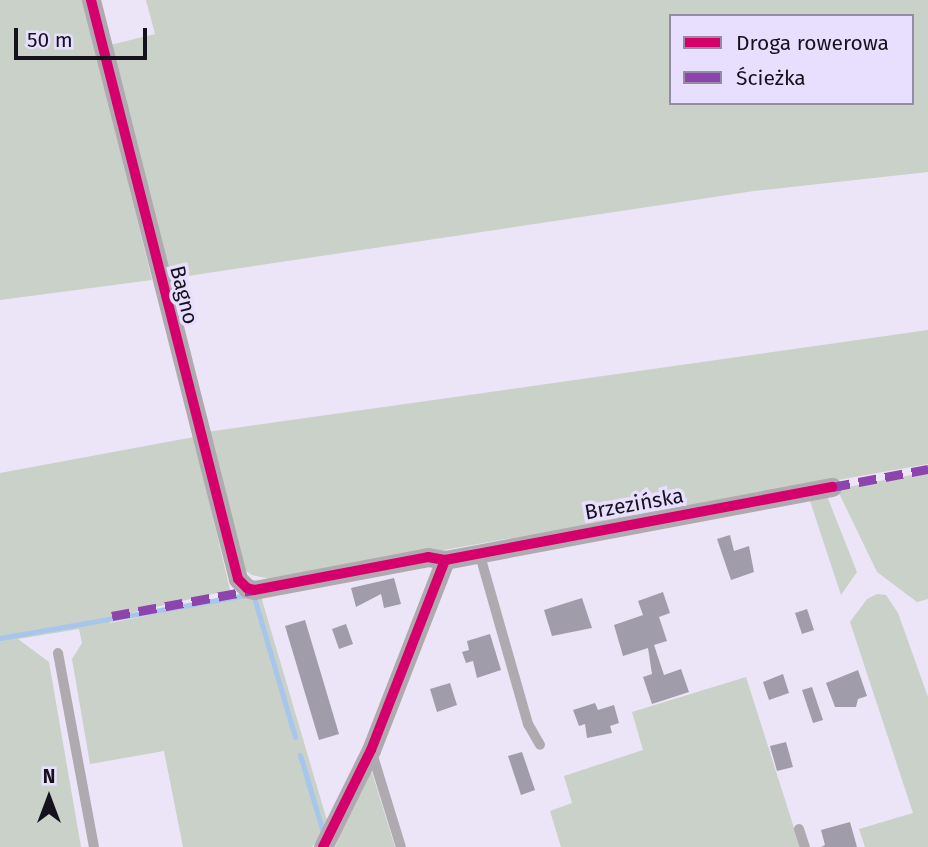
<!DOCTYPE html>
<html>
<head>
<meta charset="utf-8">
<style>
	body { margin:0 }
	#map { position:relative; width:928px; height:847px; overflow:hidden; background:#ebe5f7; font-family:"Fira Sans",sans-serif }
	div>[style] { position:absolute }
	[style*='--x'] { left:calc(var(--x)*1px); top:calc(var(--y)*1px); width:calc(var(--w)*1px); rotate:calc(var(--a)*1deg) }
	.green>* { inset:0; background:#c9d1c8 }
	.stream>* { height:5px; margin:-2.5px; padding:0 2.5px; transform-origin:2.5px; border-radius:2.5px; background:#a8c6ec }
	.building>* { inset:0; background:#a19ca9 }
	.lane>* { height:10px; margin:-5px; padding:0 5px; transform-origin:5px; border-radius:5px; background:#afaaaf }
	.street>* { height:19px; margin:-9.5px; padding:0 9.5px; transform-origin:9.5px; border-radius:9.5px; background:#afaaaf }
	.quiet>* { height:9px; margin-top:-4.5px; transform-origin:0; background:repeating-linear-gradient(90deg,#8e44ad 0 18px,transparent 0 27px) }
	.cycleway>* { height:10px; margin:-5px; padding:0 5px; transform-origin:5px; border-radius:5px; background:#d6006c }
	span { translate:-50% -50%; white-space:nowrap; text-align:center; line-height:1.15; -webkit-text-stroke:7px #e8defe; paint-order:stroke }
	.street-label { font-size:21px; color:#16121d }
	.legend { position:absolute; left:669px; top:14px; width:245px; height:91px; box-sizing:border-box; background:#e8defe; border:2px solid #948ca4; margin:0; padding:9px 12px; list-style:none; font-size:21px; color:#16121d }
	.legend li { display:flex; align-items:center; gap:14px; height:35px }
	.legend b { width:35px; border:2px solid #948ca4 }
	.north { position:absolute; left:14px; top:763px; width:70px; height:70px; -webkit-text-stroke:5px #e8defe; paint-order:stroke; rotate:0deg; font-size:19px; font-weight:700; line-height:28px; text-align:center; color:#16121d }
	.north::after { content:''; display:block; margin:auto; width:24px; height:32px; background:#16121d; clip-path:polygon(50% 0,100% 100%,50% 72%,0 100%) }
	.scale { position:absolute; left:14px; top:28px; width:133px; height:32px; box-sizing:border-box; border:4px solid #16121d; border-top:0; padding-left:9px; font-size:21px; line-height:24px; white-space:nowrap; color:#16121d; -webkit-text-stroke:5px #e8defe; paint-order:stroke }
</style>
</head>
<body>
<div id="map">
	<div class="green">
		<div style="clip-path:polygon(0 0,83px 0,152px 280px,0 300px)"></div>
		<div style="clip-path:polygon(evenodd,146px 0,928px 0,928px 172px,754px 191px,168px 279px,110px 45px,155px 34px,146px 0,671px 16px,912px 16px,912px 103px,671px 103px,671px 16px)"></div>
		<div style="clip-path:polygon(928px 330px,928px 464px,276px 580px,252px 575px,241px 567px,207px 432px)"></div>
		<div style="clip-path:polygon(194px 437px,230px 590px,108px 618px,110px 623px,260px 593px,328px 824px,312px 847px,183px 847px,164px 751px,90px 764px,72px 659px,82px 643px,79px 629px,18px 639px,49px 662px,81px 847px,0 847px,0 473px)"></div>
		<div style="clip-path:polygon(928px 472px,928px 599px,917px 602px,877px 572px,837px 489px)"></div>
		<div style="clip-path:polygon(825px 491px,857px 572px,841px 595px,808px 495px)"></div>
		<div style="clip-path:polygon(877px 594px,886px 595px,898px 613px,928px 697px,928px 847px,865px 847px,859px 829px,913px 813px,850px 622px,867px 599px)"></div>
		<div style="clip-path:polygon(746px 677px,800px 847px,561px 847px,550px 811px,572px 803px,564px 776px,643px 750px,632px 712px)"></div>
		<div style="clip-path:polygon(369px 763px,395px 847px,335px 847px)"></div>
	</div>
	<div class="stream">
		<div style="--x:0;--y:638;--w:257;--a:-9.9"></div>
		<div style="--x:253;--y:594;--w:149;--a:73.6"></div>
		<div style="--x:300;--y:755;--w:80;--a:73.4"></div>
	</div>
	<div class="building">
		<div style="clip-path:polygon(730px 535px,734px 551px,749px 546px,754px 572px,731px 580px,717px 539px)"></div>
		<div style="clip-path:polygon(394px 578px,401px 604px,384px 608px,381px 594px,356px 607px,351px 588px)"></div>
		<div style="clip-path:polygon(663px 592px,670px 613px,659px 617px,667px 641px,654px 645px,664px 675px,681px 669px,689px 692px,652px 704px,643px 677px,652px 674px,648px 648px,623px 656px,614px 625px,643px 615px,638px 601px)"></div>
		<div style="clip-path:polygon(582px 598px,592px 628px,552px 636px,544px 610px)"></div>
		<div style="clip-path:polygon(807px 609px,814px 630px,802px 634px,795px 613px)"></div>
		<div style="clip-path:polygon(305px 620px,339px 734px,319px 740px,285px 626px)"></div>
		<div style="clip-path:polygon(346px 624px,353px 644px,339px 649px,332px 629px)"></div>
		<div style="clip-path:polygon(490px 634px,501px 670px,477px 678px,473px 661px,466px 663px,462px 652px,469px 650px,467px 641px)"></div>
		<div style="clip-path:polygon(858px 670px,867px 696px,858px 699px,856px 707px,835px 707px,826px 683px)"></div>
		<div style="clip-path:polygon(783px 674px,789px 693px,769px 700px,763px 682px)"></div>
		<div style="clip-path:polygon(450px 683px,457px 705px,437px 712px,430px 689px)"></div>
		<div style="clip-path:polygon(812px 687px,823px 720px,813px 723px,802px 690px)"></div>
		<div style="clip-path:polygon(595px 703px,598px 710px,614px 705px,619px 723px,610px 726px,612px 733px,587px 738px,585px 724px,579px 726px,573px 710px)"></div>
		<div style="clip-path:polygon(786px 742px,793px 767px,777px 771px,770px 746px)"></div>
		<div style="clip-path:polygon(522px 752px,535px 790px,521px 795px,508px 756px)"></div>
		<div style="clip-path:polygon(850px 822px,857px 847px,821px 847px,825px 845px,821px 830px)"></div>
	</div>
	<div class="lane">
		<div style="--x:479;--y:552;--w:179;--a:74.1"></div>
		<div style="--x:528;--y:724;--w:24;--a:60"></div>
		<div style="--x:58;--y:653;--w:197;--a:79.5"></div>
		<div style="--x:372;--y:753;--w:98;--a:72.9"></div>
		<div style="--x:799;--y:829;--w:19;--a:72"></div>
	</div>
	<div class="street">
		<div style="--x:91;--y:0;--w:597;--a:75.75"></div>
		<div style="--x:238;--y:579;--w:13;--a:45"></div>
		<div style="--x:247;--y:588;--w:7;--a:16"></div>
		<div style="--x:254;--y:590;--w:177;--a:-10.7"></div>
		<div style="--x:428;--y:557;--w:17;--a:10"></div>
		<div style="--x:445;--y:560;--w:394;--a:-10.7"></div>
		<div style="--x:323;--y:847;--w:108;--a:-63.7"></div>
		<div style="--x:371;--y:750;--w:204;--a:-68.7"></div>
	</div>
	<div class="quiet">
		<div style="--x:832;--y:487;--w:98;--a:-10.6"></div>
		<div style="--x:112;--y:616;--w:144;--a:-10.4"></div>
	</div>
	<div class="cycleway">
		<div style="--x:91;--y:0;--w:597;--a:75.75"></div>
		<div style="--x:238;--y:579;--w:13;--a:45"></div>
		<div style="--x:247;--y:588;--w:7;--a:16"></div>
		<div style="--x:254;--y:590;--w:177;--a:-10.7"></div>
		<div style="--x:428;--y:557;--w:17;--a:10"></div>
		<div style="--x:445;--y:560;--w:394;--a:-10.7"></div>
		<div style="--x:323;--y:847;--w:108;--a:-63.7"></div>
		<div style="--x:371;--y:750;--w:204;--a:-68.7"></div>
	</div>
	<div class="street-label">
		<span style="left:184px;top:295px;rotate:76deg">Bagno</span>
		<span style="left:634px;top:504px;rotate:-10deg">Brzezińska</span>
	</div>
	<ul class="legend">
	<li><b style="height:9px;background:#d6006c"></b>Droga rowerowa</li>
	<li><b style="height:9px;background:#8e44ad"></b>Ścieżka</li>
	</ul>
	<div class="north">N</div>
	<div class="scale">50 m</div>
</div>
</body>
</html>
